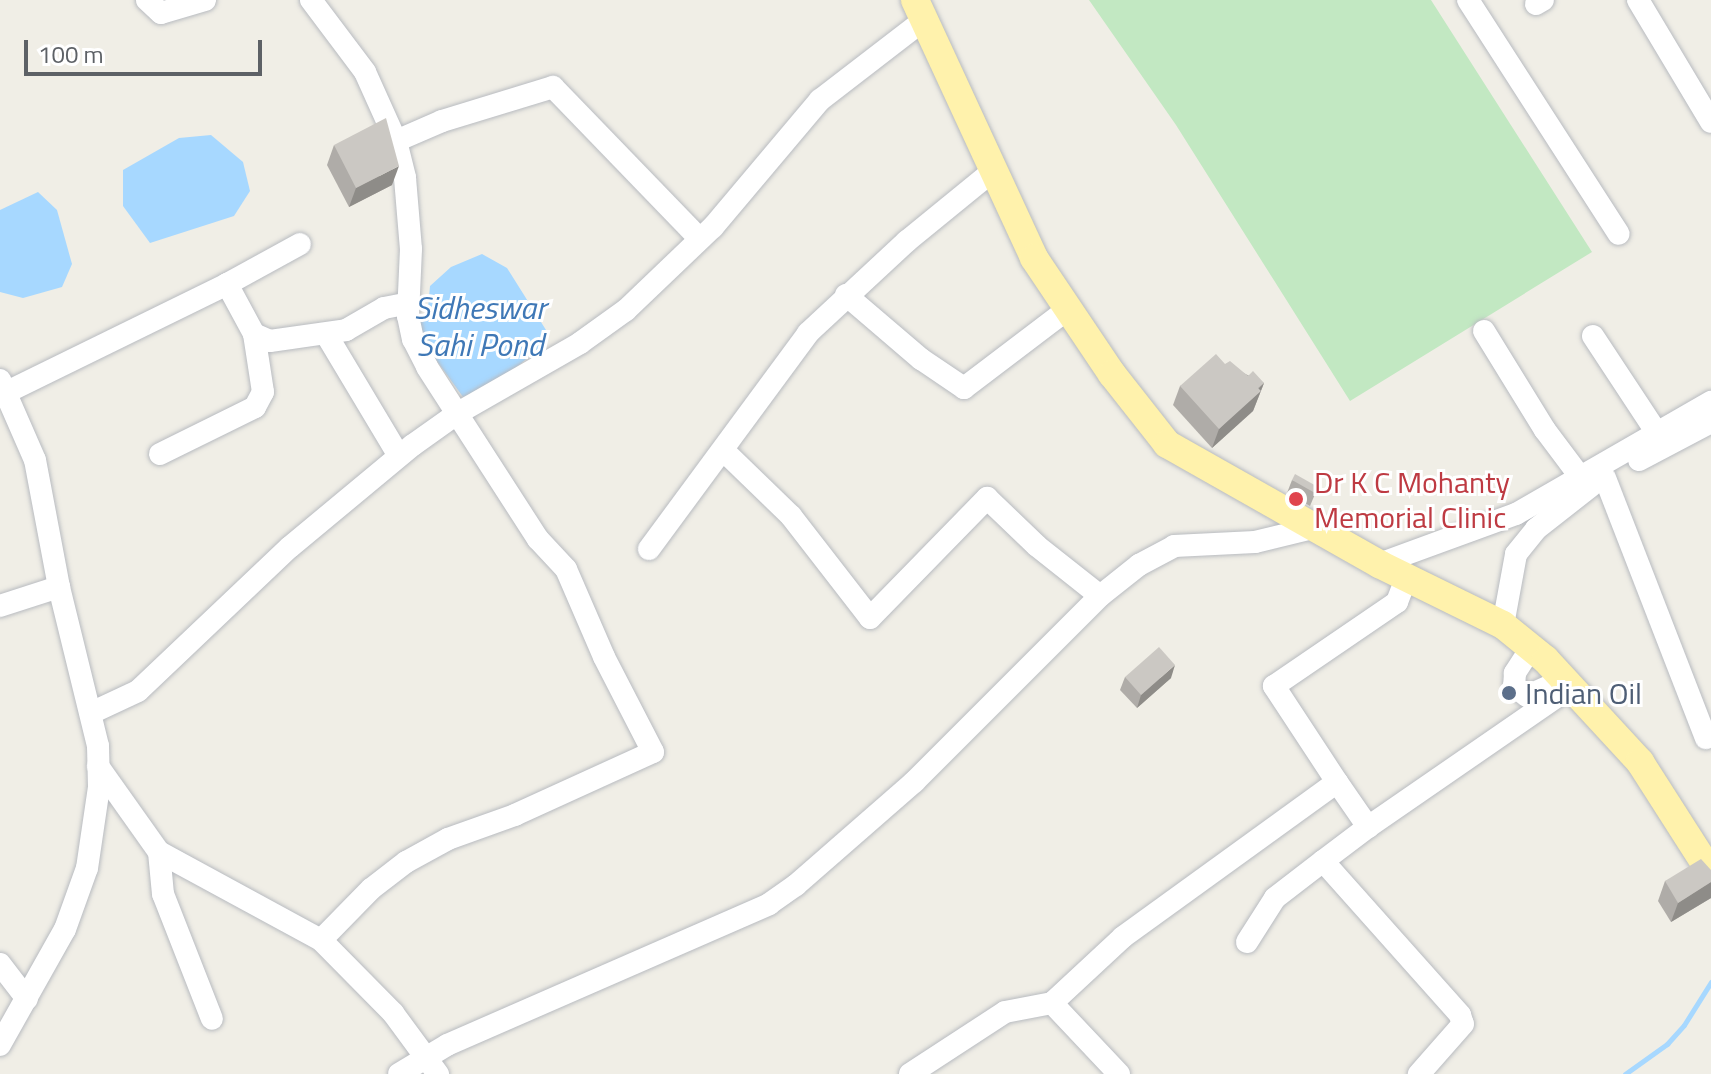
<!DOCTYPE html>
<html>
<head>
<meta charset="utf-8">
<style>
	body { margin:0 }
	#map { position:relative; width:1711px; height:1074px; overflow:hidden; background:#f0eee6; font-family:"Titillium Web",sans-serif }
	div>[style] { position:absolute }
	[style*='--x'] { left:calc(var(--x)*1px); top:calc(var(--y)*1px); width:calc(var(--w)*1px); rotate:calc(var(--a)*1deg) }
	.green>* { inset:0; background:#c2e8c2 }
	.water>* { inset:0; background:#a7d8ff }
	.stream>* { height:5px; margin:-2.5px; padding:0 2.5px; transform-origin:2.5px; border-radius:2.5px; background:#a7d8ff }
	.roads { filter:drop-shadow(0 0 2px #b8bbc0) drop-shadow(0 0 2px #b8bbc0) }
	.minor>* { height:22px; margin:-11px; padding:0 11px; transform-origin:11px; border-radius:11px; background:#fff }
	.major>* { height:28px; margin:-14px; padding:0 14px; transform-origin:14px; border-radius:14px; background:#fff2ac }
	.wall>* { inset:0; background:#afaca8 }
	.shaded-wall>* { inset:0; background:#8e8c88 }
	.building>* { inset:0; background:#cbc8c3 }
	.dots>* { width:22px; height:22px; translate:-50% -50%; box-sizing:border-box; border:4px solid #fff; border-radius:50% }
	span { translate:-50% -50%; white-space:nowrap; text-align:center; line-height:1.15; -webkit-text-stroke:6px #fff; paint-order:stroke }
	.health-label { font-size:30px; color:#be3a42 }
	.left { translate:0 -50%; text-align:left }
	.service-label { font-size:30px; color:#4e5e75 }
	.water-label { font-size:32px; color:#3f78b6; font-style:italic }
	.scale { position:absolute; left:24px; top:40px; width:238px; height:36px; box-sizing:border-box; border:4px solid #5d6166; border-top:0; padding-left:10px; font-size:24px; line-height:28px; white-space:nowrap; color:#5d6166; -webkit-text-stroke:6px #fff; paint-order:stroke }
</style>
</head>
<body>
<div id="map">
	<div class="green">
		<div style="clip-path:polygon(1089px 0,1431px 0,1592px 252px,1350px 401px,1176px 125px)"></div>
	</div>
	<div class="water">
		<div style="clip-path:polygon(211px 135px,243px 162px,250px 191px,234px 216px,150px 243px,123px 206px,123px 170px,179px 138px)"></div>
		<div style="clip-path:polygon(38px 192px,57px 210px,72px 264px,62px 287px,23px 298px,0 292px,0 210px)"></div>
		<div style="clip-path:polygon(482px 254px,507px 268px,546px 330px,543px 345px,500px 381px,463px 397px,421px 339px,419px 324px,428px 308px,430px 286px,451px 267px)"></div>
	</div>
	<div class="stream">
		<div style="--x:1625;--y:1074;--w:52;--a:-35.5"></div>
		<div style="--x:1667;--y:1044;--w:25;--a:-48"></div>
		<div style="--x:1684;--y:1025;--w:51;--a:-57.9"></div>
	</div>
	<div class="roads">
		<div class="minor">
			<div style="--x:147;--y:0;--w:19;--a:43"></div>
			<div style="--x:161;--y:13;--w:46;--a:-16.5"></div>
			<div style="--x:311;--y:0;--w:90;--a:53.1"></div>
			<div style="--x:365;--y:72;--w:76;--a:65.8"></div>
			<div style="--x:396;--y:141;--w:38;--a:76"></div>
			<div style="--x:405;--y:178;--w:71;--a:85.2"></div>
			<div style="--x:411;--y:249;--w:67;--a:92.6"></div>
			<div style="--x:408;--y:316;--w:24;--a:78"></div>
			<div style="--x:413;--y:339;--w:31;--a:63"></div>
			<div style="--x:427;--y:367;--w:205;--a:57.2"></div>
			<div style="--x:538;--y:539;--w:41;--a:47"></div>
			<div style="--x:566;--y:569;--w:96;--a:66.6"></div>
			<div style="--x:604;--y:657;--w:107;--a:62.7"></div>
			<div style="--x:653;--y:752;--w:152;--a:155.5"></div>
			<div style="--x:515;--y:815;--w:71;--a:160.3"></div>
			<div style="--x:448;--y:839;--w:48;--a:151.3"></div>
			<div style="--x:406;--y:862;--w:44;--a:142.4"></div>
			<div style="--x:371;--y:889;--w:71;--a:134.4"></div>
			<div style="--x:321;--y:940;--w:103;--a:45.4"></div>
			<div style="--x:393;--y:1013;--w:76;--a:53.6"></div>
			<div style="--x:1468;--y:0;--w:278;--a:57.2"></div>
			<div style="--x:1638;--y:0;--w:142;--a:59.1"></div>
			<div style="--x:1536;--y:4;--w:8;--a:-30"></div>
			<div style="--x:396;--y:141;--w:50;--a:-23.5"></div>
			<div style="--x:442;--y:121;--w:116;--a:-17"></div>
			<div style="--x:553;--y:87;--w:211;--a:46"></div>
			<div style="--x:227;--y:284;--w:57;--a:61.6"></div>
			<div style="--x:254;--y:334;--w:17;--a:24"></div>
			<div style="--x:270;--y:341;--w:77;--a:-8.2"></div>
			<div style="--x:346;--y:330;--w:44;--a:-30.1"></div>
			<div style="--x:384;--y:308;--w:25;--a:-11"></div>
			<div style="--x:846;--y:295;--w:99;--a:40.5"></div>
			<div style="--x:921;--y:359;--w:52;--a:34"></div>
			<div style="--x:964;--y:388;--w:131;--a:-37.2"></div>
			<div style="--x:1484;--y:331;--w:116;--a:58.4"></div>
			<div style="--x:1545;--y:430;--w:60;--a:53.1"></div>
			<div style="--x:326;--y:334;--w:142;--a:59.1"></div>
			<div style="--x:1593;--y:336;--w:116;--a:56.6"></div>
			<div style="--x:0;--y:380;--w:87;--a:66.4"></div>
			<div style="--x:35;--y:460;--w:129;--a:79.3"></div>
			<div style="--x:59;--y:587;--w:164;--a:76.2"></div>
			<div style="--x:98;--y:746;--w:41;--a:88.6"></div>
			<div style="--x:99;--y:787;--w:82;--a:98.4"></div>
			<div style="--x:87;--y:868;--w:65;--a:109.8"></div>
			<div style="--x:65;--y:929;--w:133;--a:119.3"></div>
			<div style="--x:7;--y:392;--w:245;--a:-26.1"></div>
			<div style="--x:227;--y:284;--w:83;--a:-28.7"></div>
			<div style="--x:724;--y:451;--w:93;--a:44.1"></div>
			<div style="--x:791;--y:516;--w:129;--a:52.2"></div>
			<div style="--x:870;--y:618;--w:168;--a:-45.7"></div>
			<div style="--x:987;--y:498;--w:69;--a:43.8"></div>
			<div style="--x:1037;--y:546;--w:80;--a:38.4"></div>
			<div style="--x:160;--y:454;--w:106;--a:-26.3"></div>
			<div style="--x:255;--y:407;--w:17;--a:-62"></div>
			<div style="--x:263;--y:392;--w:59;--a:-98.8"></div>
			<div style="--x:1639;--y:460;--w:81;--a:-27.8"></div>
			<div style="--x:1605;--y:478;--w:279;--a:68.8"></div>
			<div style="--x:649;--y:549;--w:268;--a:-53.6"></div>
			<div style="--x:808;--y:333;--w:135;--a:-42.9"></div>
			<div style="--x:907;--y:241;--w:112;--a:-39.2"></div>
			<div style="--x:1379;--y:564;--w:146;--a:-20.1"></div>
			<div style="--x:1516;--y:514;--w:225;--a:-29.9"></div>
			<div style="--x:0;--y:606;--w:62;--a:-17.9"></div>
			<div style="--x:1503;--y:625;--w:72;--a:-79.6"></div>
			<div style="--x:1516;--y:554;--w:32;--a:-51"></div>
			<div style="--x:1536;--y:529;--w:70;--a:-38"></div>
			<div style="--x:1531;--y:648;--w:30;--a:123"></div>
			<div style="--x:1515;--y:673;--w:13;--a:94"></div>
			<div style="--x:1514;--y:686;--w:16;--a:38"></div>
			<div style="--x:1527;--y:696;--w:35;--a:-24"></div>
			<div style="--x:91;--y:713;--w:52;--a:-25.1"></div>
			<div style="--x:138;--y:691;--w:209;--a:-43.5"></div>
			<div style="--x:290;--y:547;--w:160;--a:-39.7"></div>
			<div style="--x:413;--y:445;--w:55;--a:-35.4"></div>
			<div style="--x:458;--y:413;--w:141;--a:-29.8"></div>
			<div style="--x:580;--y:343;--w:57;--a:-35.7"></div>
			<div style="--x:626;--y:310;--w:120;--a:-43.7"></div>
			<div style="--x:713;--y:227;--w:166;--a:-49.9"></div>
			<div style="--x:820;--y:100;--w:131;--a:-37.6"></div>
			<div style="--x:98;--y:766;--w:105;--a:54.7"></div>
			<div style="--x:159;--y:852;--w:184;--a:28.5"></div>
			<div style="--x:1337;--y:782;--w:55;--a:55.4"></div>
			<div style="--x:1368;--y:827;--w:247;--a:-34.6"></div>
			<div style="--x:1368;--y:827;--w:56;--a:142.9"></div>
			<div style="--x:1323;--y:861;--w:206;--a:48.3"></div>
			<div style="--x:1460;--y:1015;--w:9;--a:72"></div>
			<div style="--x:1463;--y:1024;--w:67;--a:131.3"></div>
			<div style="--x:159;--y:852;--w:42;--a:84.6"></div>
			<div style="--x:163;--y:894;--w:134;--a:68.6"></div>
			<div style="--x:1247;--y:942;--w:52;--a:-57.5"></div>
			<div style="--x:1275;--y:898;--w:61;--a:-37.6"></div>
			<div style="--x:0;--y:964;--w:44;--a:52.4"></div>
			<div style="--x:399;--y:1074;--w:56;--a:-31.1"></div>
			<div style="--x:447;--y:1045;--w:352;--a:-23.6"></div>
			<div style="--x:769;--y:904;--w:33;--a:-35"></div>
			<div style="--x:796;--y:885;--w:157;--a:-41.1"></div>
			<div style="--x:914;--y:782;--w:263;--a:-45"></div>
			<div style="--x:1100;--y:596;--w:50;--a:-38.5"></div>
			<div style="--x:1139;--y:565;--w:40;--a:-28"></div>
			<div style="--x:1174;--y:546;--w:81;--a:-2.8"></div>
			<div style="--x:1255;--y:542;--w:60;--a:-13.6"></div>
			<div style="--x:910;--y:1074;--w:113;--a:-33.1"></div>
			<div style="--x:1005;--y:1012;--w:48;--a:-10.8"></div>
			<div style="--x:1119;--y:1074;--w:98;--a:-133.3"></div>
			<div style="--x:1052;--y:1003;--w:97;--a:-42.9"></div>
			<div style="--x:1123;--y:937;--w:264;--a:-35.9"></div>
			<div style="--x:1337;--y:782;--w:115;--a:-123.3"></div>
			<div style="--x:1274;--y:686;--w:149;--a:-34.3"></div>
			<div style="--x:1397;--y:602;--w:26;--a:-69"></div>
		</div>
		<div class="major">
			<div style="--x:915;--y:0;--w:284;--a:65.2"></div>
			<div style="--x:1034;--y:258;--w:140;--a:56.1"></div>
			<div style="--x:1112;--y:374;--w:89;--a:51.8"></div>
			<div style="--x:1167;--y:444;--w:244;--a:29.5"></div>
			<div style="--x:1379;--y:564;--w:138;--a:26.2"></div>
			<div style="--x:1503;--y:625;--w:55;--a:39.1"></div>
			<div style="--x:1546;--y:660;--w:139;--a:47.3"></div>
			<div style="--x:1640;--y:762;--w:132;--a:57.4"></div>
		</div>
	</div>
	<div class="wall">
		<div style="clip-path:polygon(334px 145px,392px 185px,349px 207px,327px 165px)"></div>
		<div style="clip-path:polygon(1225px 364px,1264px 383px,1253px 411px,1212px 448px,1173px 405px,1180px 386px)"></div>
		<div style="clip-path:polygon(1292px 480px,1318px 487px,1310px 506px,1287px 493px)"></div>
		<div style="clip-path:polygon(1125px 677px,1171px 678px,1137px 708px,1120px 690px)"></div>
		<div style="clip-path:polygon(1711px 870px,1711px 898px,1671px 922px,1658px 901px,1665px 881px)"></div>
	</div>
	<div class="shaded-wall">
		<div style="clip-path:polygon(399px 166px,392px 185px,349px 207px,356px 188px)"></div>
		<div style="clip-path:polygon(1264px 383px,1253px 411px,1212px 448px,1219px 429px)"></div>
		<div style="clip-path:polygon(1175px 665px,1171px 678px,1137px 708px,1141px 695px)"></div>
		<div style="clip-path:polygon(1711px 882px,1711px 898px,1671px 922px,1678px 903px)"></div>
	</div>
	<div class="building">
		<div style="clip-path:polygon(386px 118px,399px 166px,356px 188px,334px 145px)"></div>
		<div style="clip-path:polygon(1216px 354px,1225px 364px,1230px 361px,1248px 376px,1253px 371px,1264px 383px,1258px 388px,1261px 391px,1219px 429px,1180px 386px)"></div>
		<div style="clip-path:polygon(1295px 474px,1318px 487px,1315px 493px,1292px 480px)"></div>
		<div style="clip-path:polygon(1159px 647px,1175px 665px,1141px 695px,1125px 677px)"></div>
		<div style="clip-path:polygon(1701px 859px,1711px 870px,1711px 882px,1678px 903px,1665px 881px)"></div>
	</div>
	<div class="dots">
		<div style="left:1296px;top:499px;background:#e0444e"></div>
		<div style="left:1509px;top:693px;background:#5c6f8a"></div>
	</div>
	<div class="health-label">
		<span class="left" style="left:1314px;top:499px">Dr K C Mohanty<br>Memorial Clinic</span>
	</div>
	<div class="service-label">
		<span class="left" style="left:1525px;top:693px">Indian Oil</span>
	</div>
	<div class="water-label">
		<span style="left:480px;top:326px">Sidheswar<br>Sahi Pond</span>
	</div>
	<div class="scale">100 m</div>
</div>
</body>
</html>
